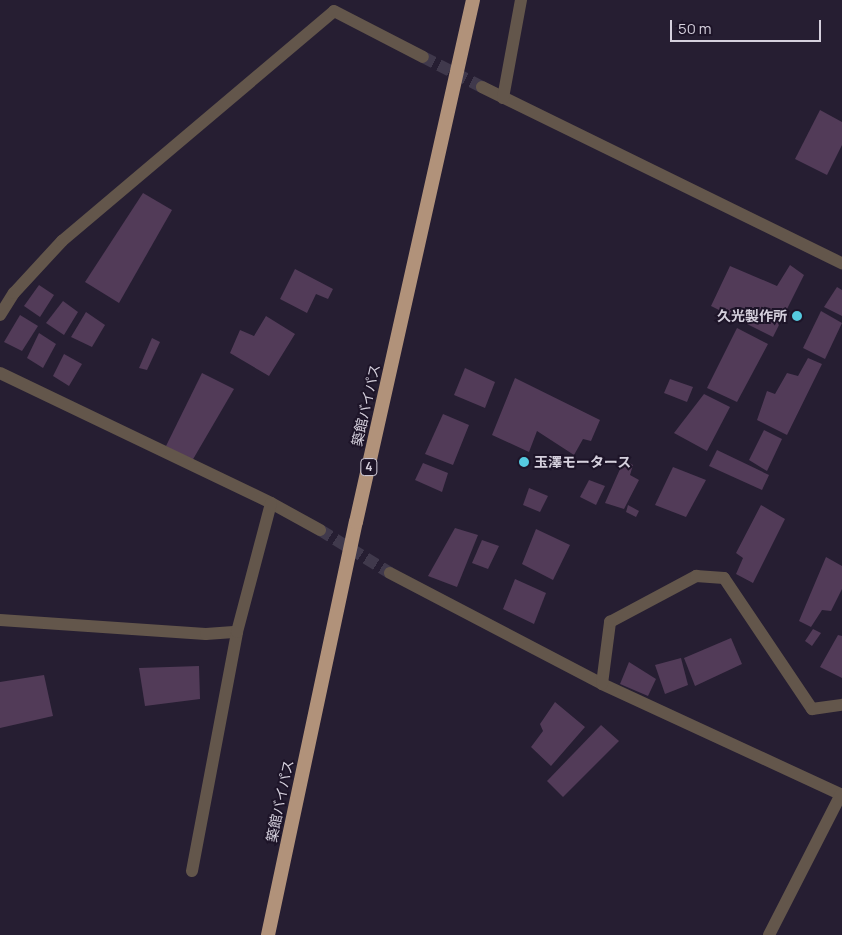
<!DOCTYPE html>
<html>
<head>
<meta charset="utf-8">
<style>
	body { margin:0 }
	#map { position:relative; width:842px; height:935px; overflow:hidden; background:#261e32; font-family:Manrope,"Noto Sans JP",sans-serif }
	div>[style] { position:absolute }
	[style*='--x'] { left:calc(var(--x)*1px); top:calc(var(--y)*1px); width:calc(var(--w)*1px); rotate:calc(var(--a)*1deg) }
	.building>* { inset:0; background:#523b58 }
	.minor-tunnel>* { height:12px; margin-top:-6px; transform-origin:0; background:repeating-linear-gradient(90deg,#40394c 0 12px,transparent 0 18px) }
	.minor>* { height:12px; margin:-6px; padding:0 6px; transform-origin:6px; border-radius:6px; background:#63564b }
	.trunk>* { height:14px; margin:-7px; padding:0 7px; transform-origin:7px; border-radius:7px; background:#b1927a }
	.dots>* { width:14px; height:14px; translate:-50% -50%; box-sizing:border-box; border:2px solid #1d1428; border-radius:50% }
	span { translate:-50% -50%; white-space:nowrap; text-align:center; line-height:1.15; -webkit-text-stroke:4px #1d1428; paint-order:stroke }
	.shield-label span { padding:1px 4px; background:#1d1428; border:1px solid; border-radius:4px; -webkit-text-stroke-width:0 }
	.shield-label { font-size:12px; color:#d5d0dd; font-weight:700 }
	.poi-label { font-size:14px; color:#d5d0dd; font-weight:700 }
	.right { translate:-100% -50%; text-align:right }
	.left { translate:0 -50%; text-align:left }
	.street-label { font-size:14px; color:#d5d0dd }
	.scale { position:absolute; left:670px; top:20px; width:151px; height:22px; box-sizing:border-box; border:2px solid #d5d0dd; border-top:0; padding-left:6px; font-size:15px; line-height:18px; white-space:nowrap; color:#d5d0dd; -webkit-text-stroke:4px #1d1428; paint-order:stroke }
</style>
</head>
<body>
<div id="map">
	<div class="building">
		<div style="clip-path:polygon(820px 110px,842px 122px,842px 145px,827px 175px,795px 159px)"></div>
		<div style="clip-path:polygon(143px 193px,172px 210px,119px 303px,85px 282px)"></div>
		<div style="clip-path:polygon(790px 265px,804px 275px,773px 337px,711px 306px,730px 266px,777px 286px)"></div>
		<div style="clip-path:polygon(295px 269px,333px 289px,328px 299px,316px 294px,307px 313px,280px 299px)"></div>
		<div style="clip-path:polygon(39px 285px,54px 295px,40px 317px,24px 306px)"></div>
		<div style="clip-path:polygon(837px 287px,842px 290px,842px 316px,824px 307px)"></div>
		<div style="clip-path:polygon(63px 301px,78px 312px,64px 335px,46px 323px)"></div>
		<div style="clip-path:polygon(821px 311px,842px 323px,825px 359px,803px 348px)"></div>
		<div style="clip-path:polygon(86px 312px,105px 325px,92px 347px,71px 337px)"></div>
		<div style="clip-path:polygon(20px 315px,38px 326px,22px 351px,4px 342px)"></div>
		<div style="clip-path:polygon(266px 316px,295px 334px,269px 376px,230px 353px,240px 330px,254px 336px)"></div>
		<div style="clip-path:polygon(737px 328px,768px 344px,737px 402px,707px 388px)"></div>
		<div style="clip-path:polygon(39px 333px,56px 344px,43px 368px,27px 358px)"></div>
		<div style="clip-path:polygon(152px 338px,160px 342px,147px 370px,139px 368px)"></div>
		<div style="clip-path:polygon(64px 354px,82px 364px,69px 386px,53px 376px)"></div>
		<div style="clip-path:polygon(808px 358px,822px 364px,787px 435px,757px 420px,767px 391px,775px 394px,787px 373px,798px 376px)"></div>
		<div style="clip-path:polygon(465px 368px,495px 382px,485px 408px,454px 395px)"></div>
		<div style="clip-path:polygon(202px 373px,234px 389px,192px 461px,166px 446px)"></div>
		<div style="clip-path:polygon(515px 378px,600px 420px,591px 441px,583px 439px,574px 455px,537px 431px,529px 452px,492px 435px)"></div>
		<div style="clip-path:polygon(670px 379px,693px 387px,687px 402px,664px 393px)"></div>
		<div style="clip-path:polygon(704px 394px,730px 407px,707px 451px,674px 433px)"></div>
		<div style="clip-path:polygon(443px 414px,469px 425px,453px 465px,425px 454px)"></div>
		<div style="clip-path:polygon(764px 430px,782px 439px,767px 471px,749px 460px)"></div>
		<div style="clip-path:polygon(717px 450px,769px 475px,762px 490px,709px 466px)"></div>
		<div style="clip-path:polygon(624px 460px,633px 465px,630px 475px,639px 480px,624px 509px,605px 503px)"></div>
		<div style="clip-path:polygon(423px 463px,448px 473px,442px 492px,415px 480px)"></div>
		<div style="clip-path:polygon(673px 467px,706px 480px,686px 517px,655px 505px)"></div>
		<div style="clip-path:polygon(589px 480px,605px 486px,596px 505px,580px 497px)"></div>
		<div style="clip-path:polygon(529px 488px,548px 496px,540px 512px,523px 505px)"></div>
		<div style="clip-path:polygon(628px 505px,639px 511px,636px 517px,626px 512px)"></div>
		<div style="clip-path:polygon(761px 505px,785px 519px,753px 583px,736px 574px,743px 558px,736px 553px)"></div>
		<div style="clip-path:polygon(455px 528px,478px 535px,457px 587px,428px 576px)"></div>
		<div style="clip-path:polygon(536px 529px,570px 545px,553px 580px,522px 564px)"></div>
		<div style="clip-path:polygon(482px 540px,499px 546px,488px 569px,472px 563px)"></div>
		<div style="clip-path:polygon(826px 557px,842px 566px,842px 589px,831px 611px,822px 610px,811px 627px,799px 621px)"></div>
		<div style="clip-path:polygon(515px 579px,546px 593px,534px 624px,503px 609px)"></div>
		<div style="clip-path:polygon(813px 629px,821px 633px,812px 646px,805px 641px)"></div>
		<div style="clip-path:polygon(838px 635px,842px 636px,842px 678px,820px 667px)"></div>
		<div style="clip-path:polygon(731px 638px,742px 664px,695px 686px,684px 658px)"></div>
		<div style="clip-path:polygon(681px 658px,688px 685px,665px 694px,655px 665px)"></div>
		<div style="clip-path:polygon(629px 662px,656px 679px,648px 696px,620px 684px)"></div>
		<div style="clip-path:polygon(199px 666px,200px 699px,145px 706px,139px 668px)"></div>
		<div style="clip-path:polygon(44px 675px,53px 716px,0 728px,0 682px)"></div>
		<div style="clip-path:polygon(555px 702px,585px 727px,551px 766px,531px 747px,543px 731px,540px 724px)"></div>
		<div style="clip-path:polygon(601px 725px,619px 741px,563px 797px,547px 781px)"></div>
	</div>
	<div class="minor-tunnel">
		<div style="--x:423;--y:57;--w:66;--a:27"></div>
		<div style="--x:320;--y:530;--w:82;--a:31.6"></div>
	</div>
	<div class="minor">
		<div style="--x:482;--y:87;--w:401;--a:26.1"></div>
		<div style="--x:503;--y:98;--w:100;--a:-79.6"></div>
		<div style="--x:0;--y:315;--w:26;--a:-58"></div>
		<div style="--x:14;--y:293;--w:71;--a:-47.3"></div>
		<div style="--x:62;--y:241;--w:356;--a:-40.2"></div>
		<div style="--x:334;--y:11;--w:100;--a:27.3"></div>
		<div style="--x:0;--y:373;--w:301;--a:25.6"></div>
		<div style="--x:271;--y:503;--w:56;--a:28.9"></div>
		<div style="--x:390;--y:573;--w:239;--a:27.6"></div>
		<div style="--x:602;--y:684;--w:264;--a:24.8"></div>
		<div style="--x:0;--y:620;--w:206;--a:3.9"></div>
		<div style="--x:206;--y:634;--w:31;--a:-4"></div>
		<div style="--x:602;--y:684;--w:63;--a:-82.6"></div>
		<div style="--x:610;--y:622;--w:98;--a:-28.1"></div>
		<div style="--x:696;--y:576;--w:28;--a:4"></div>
		<div style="--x:724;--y:578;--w:158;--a:56.1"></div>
		<div style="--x:812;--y:709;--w:30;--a:-8"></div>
		<div style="--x:192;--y:871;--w:243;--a:-79.3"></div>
		<div style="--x:237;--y:632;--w:133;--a:-75.2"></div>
		<div style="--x:769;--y:935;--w:158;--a:-62.9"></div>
	</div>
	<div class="trunk">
		<div style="--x:268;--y:935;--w:422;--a:-78"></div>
		<div style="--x:356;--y:522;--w:535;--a:-77.37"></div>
	</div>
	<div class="dots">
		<div style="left:797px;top:316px;background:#55cae0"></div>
		<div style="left:524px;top:462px;background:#55cae0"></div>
	</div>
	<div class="shield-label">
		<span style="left:369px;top:467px">4</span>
	</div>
	<div class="poi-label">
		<span class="right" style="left:787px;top:316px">久光製作所</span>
		<span class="left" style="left:534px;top:462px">玉澤モータース</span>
	</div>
	<div class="street-label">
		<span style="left:366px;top:405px;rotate:-77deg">築館バイパス</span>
		<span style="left:280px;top:801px;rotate:-78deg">築館バイパス</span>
	</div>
	<div class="scale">50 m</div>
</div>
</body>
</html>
